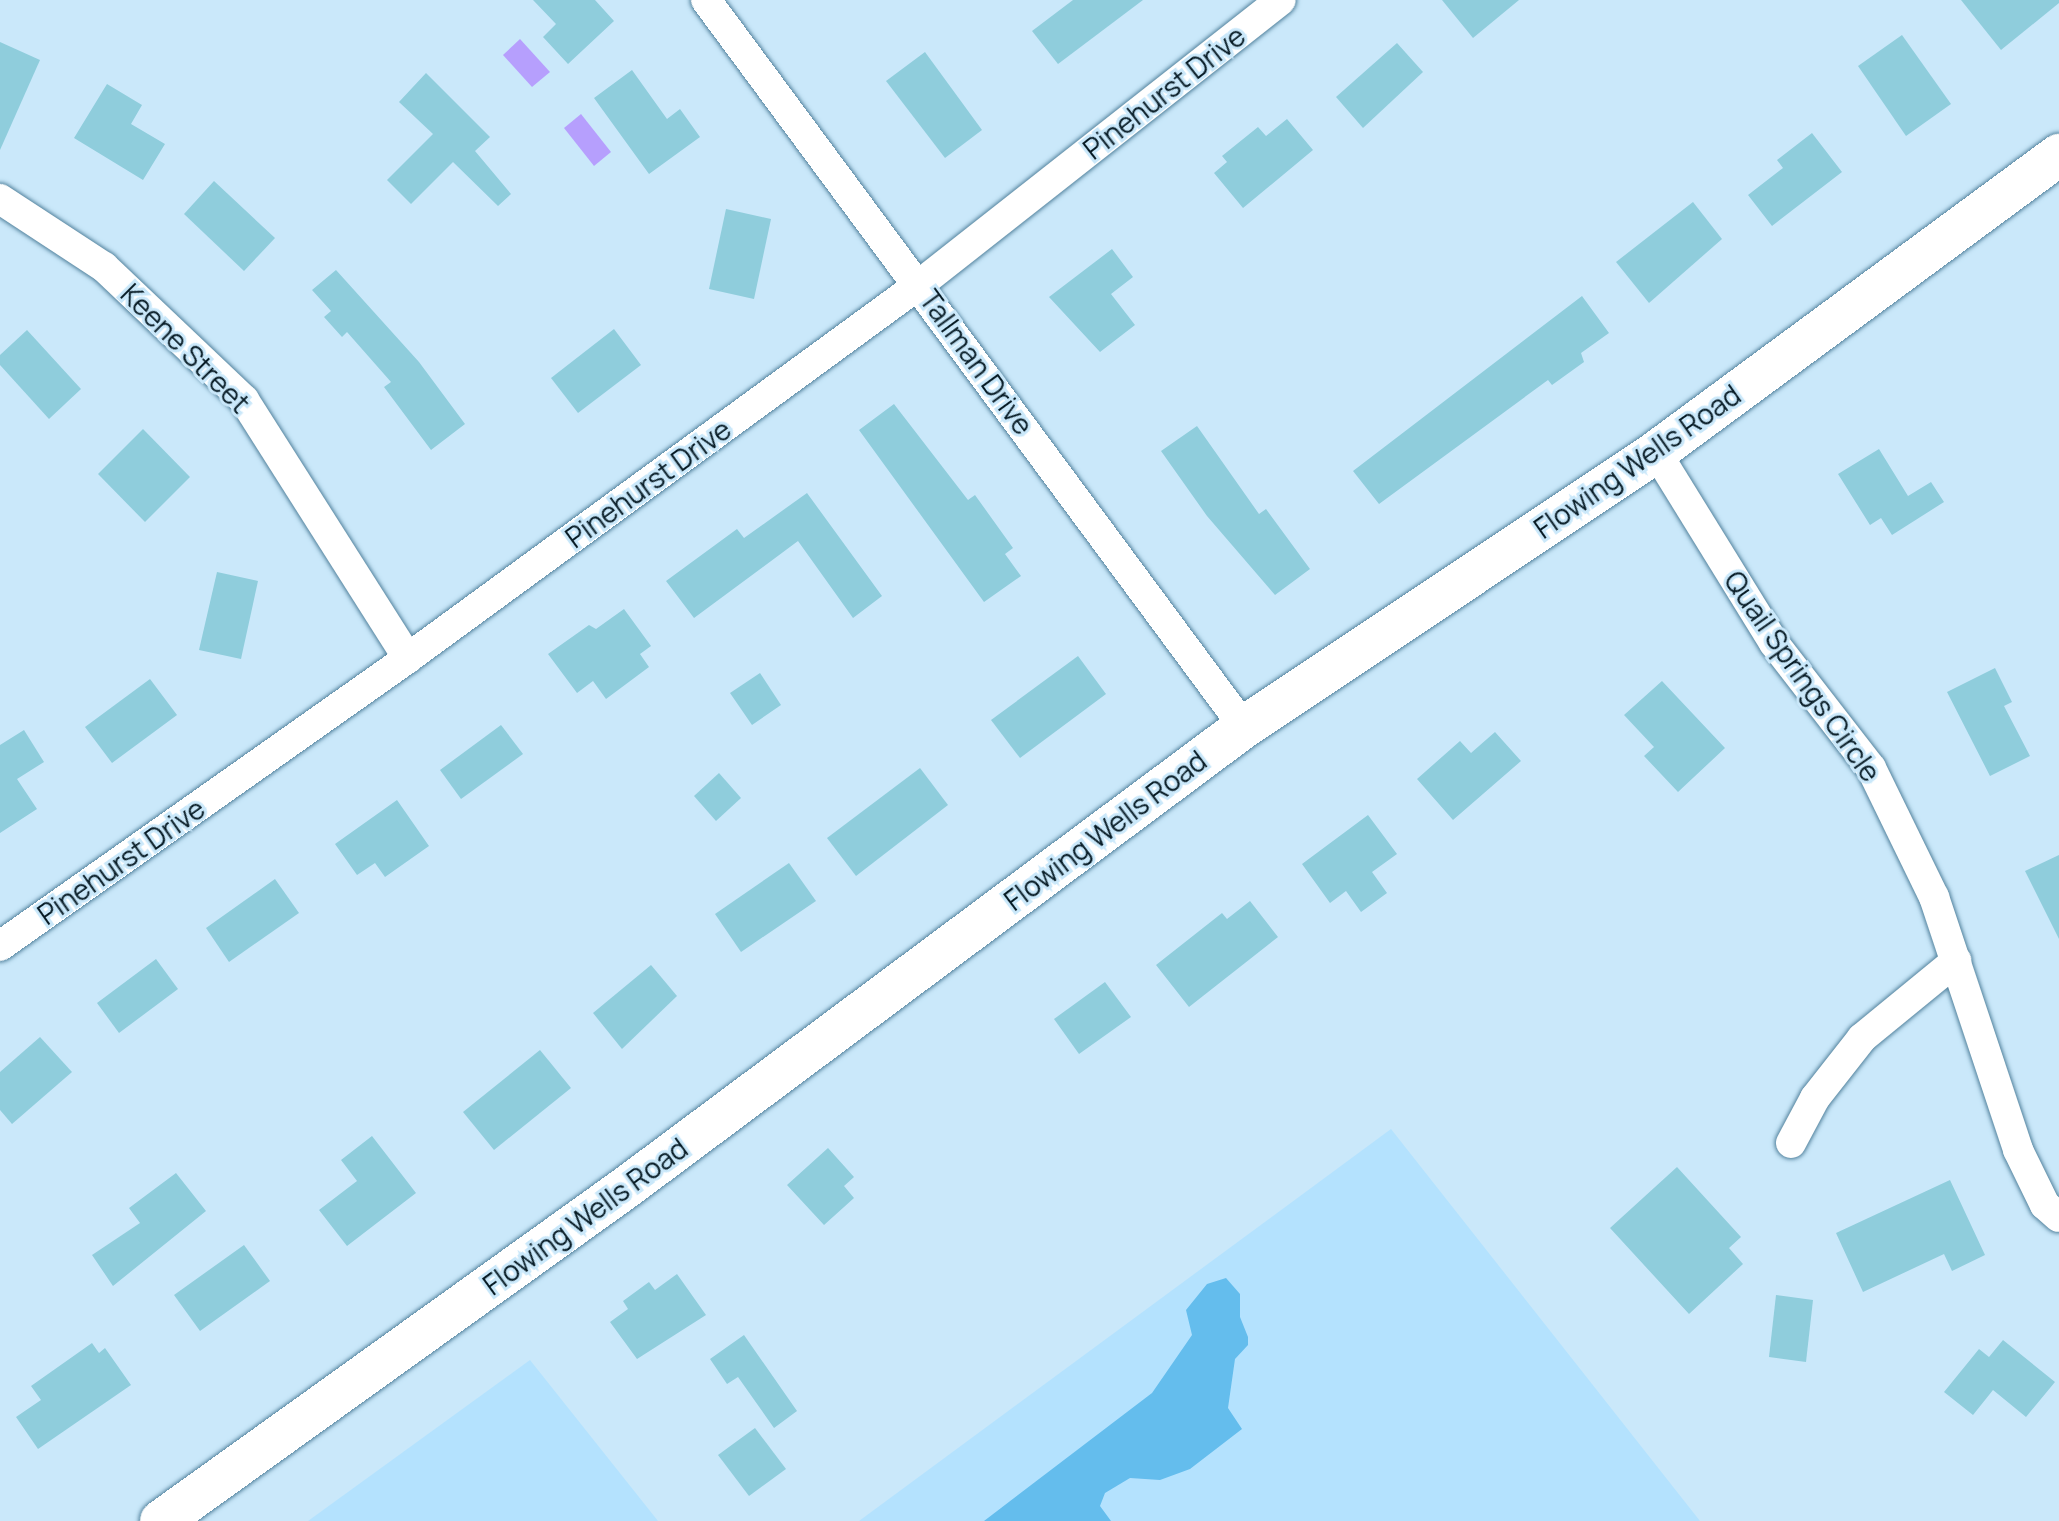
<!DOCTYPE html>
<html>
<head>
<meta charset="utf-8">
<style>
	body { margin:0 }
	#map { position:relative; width:2059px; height:1521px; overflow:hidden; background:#cae8fa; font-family:Manrope,sans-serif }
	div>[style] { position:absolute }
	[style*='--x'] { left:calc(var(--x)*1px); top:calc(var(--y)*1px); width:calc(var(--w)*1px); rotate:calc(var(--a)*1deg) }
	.built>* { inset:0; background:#b4e2fe }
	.green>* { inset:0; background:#64bded }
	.water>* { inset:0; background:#b69ffd }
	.building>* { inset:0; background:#8fcddc }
	.roads { filter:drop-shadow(0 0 2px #52829d) drop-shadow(0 0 2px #52829d) }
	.minor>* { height:30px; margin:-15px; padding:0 15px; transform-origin:15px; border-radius:15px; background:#fff }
	.secondary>* { height:42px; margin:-21px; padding:0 21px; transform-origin:21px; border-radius:21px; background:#fff }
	span { translate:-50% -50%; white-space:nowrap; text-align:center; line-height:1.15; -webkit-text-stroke:6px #cae8fa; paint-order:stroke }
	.street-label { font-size:28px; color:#081c26 }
</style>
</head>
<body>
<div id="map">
	<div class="built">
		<div style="clip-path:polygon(1391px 1129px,1700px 1521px,859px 1521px)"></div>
		<div style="clip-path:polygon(530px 1360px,658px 1521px,308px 1521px)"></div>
	</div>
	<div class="green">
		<div style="clip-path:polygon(1226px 1278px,1240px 1294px,1240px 1317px,1248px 1337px,1248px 1345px,1235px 1359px,1228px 1408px,1242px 1429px,1190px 1469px,1160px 1480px,1130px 1478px,1105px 1493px,1100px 1506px,1111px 1521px,984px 1521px,1152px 1393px,1192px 1335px,1186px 1310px,1207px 1284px)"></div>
	</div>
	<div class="water">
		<div style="clip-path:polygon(520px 39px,550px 72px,532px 87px,503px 55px)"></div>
		<div style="clip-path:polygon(581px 114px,611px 152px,594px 166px,564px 128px)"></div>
	</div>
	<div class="building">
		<div style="clip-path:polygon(533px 0,595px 0,614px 21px,568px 64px,543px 37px,556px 24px)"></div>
		<div style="clip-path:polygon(1073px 0,1143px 0,1058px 64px,1032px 31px)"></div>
		<div style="clip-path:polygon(1442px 0,1519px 0,1473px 38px)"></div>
		<div style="clip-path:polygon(1961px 0,2059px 0,2059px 3px,2001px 50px)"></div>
		<div style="clip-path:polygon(1902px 35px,1951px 104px,1906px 136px,1858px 66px)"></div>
		<div style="clip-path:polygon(0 42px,40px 60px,0 150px)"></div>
		<div style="clip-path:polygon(1397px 43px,1423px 72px,1363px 128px,1336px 97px)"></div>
		<div style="clip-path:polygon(925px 52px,982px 130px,945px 158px,886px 81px)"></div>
		<div style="clip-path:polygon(632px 70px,667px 119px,680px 109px,700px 137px,649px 174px,594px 98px)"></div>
		<div style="clip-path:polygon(426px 73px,490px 137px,475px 151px,511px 194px,498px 206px,453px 162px,411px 204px,387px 180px,433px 134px,399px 102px)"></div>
		<div style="clip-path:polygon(107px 84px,142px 105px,131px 124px,165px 144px,143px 180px,74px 138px)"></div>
		<div style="clip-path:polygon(1287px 119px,1313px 150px,1243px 208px,1214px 173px,1227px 162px,1222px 156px,1258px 127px,1266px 136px)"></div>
		<div style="clip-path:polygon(1812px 133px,1842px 172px,1772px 226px,1748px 195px,1783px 168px,1777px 160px)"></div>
		<div style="clip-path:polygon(214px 181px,275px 238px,244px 271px,184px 214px)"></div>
		<div style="clip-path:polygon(1693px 202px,1722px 239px,1649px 303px,1616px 262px)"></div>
		<div style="clip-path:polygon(726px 209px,771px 219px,754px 299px,709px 289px)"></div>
		<div style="clip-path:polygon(1112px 249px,1133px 277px,1111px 294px,1135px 325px,1100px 352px,1049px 297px)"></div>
		<div style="clip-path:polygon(336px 270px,419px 362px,465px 424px,431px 450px,384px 387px,391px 382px,347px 332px,342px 337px,324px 317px,331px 311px,312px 290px)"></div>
		<div style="clip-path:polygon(1582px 296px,1609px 333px,1581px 353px,1584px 362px,1552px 385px,1548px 380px,1379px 504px,1353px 471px)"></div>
		<div style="clip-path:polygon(614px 329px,641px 365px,578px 413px,551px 378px)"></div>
		<div style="clip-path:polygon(27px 330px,81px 389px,49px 419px,0 365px,0 355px)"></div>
		<div style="clip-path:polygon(894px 404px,968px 500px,975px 495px,1013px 548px,1005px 554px,1021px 576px,984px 602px,859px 430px)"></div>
		<div style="clip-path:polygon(1197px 426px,1259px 514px,1266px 509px,1310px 569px,1275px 595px,1207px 516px,1161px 451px)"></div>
		<div style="clip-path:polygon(143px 429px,190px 477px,145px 522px,98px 474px)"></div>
		<div style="clip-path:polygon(1879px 449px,1908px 496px,1931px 482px,1944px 502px,1892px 535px,1881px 518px,1870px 525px,1838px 474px)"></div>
		<div style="clip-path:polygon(807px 493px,882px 596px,853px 618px,798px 541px,694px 618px,666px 581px,737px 529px,744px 538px)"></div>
		<div style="clip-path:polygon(217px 572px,258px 581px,241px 659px,199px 650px)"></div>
		<div style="clip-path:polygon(624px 609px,651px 646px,640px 654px,649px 667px,606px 699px,593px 681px,577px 693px,548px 654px,589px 625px,596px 629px)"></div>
		<div style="clip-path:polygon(1078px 656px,1106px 694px,1020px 758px,991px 720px)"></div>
		<div style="clip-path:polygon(1995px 668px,2012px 702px,2004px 706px,2030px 756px,1990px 776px,1947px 692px)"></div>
		<div style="clip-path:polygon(760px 673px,781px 705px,752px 725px,730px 693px)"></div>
		<div style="clip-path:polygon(150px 679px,177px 715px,112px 763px,85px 727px)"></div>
		<div style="clip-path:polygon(1662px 681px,1725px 748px,1678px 792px,1644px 756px,1654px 747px,1624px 715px)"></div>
		<div style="clip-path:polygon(501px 725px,523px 754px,461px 799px,440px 770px)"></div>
		<div style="clip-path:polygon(24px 730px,44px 762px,17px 779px,37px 809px,0 833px,0 745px)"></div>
		<div style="clip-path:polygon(1495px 732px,1521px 761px,1453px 820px,1417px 779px,1460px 741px,1471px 753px)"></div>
		<div style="clip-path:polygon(920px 768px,948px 805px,856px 876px,827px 838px)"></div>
		<div style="clip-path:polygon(719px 773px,741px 798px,716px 821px,694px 796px)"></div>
		<div style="clip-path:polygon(397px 800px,429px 846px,385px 877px,375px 863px,357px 875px,335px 844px)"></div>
		<div style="clip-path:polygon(1368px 815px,1397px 854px,1372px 872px,1387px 893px,1361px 912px,1346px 891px,1330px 903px,1302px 864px)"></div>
		<div style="clip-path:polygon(2059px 855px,2059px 939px,2025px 871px)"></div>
		<div style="clip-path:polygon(789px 863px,816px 901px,741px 952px,715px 914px)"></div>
		<div style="clip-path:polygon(275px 879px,299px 913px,229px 962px,206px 928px)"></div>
		<div style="clip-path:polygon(1250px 901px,1278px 937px,1189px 1007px,1156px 965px,1222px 913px,1227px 919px)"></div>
		<div style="clip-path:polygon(156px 959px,178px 989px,119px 1033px,97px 1003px)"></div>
		<div style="clip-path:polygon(651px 965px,677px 996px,622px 1049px,593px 1013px)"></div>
		<div style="clip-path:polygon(1105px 982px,1131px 1017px,1079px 1054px,1054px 1019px)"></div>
		<div style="clip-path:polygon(40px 1037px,72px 1072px,12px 1124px,0 1110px,0 1072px)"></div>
		<div style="clip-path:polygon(540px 1050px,571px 1088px,494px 1150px,463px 1112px)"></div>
		<div style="clip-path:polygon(372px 1136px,416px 1193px,347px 1246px,319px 1210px,357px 1181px,341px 1160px)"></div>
		<div style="clip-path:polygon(828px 1148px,854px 1177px,844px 1186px,854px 1198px,824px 1225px,787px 1185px)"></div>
		<div style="clip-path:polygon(1677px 1167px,1741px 1237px,1729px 1248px,1743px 1264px,1689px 1314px,1610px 1228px)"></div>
		<div style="clip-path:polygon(176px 1173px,206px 1211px,113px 1286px,92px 1255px,140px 1223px,129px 1208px)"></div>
		<div style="clip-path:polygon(1950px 1180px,1985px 1255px,1952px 1271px,1944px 1254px,1863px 1292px,1836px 1233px)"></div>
		<div style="clip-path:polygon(244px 1245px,270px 1281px,200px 1331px,174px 1295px)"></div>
		<div style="clip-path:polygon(677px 1274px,706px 1315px,637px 1359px,610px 1322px,628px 1309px,623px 1301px,649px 1282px,655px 1290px)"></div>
		<div style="clip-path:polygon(1776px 1295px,1813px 1300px,1806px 1362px,1769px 1357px)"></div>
		<div style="clip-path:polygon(744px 1335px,797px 1411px,774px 1428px,738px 1377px,727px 1384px,710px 1359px)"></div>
		<div style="clip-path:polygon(2003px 1340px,2055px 1382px,2026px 1417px,1993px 1390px,1973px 1415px,1944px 1392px,1979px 1349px,1989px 1357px)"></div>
		<div style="clip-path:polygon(92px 1343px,99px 1353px,105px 1348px,131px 1385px,38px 1449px,16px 1417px,41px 1400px,31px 1386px)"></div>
		<div style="clip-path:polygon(755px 1428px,786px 1469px,749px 1496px,718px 1455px)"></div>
	</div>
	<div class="roads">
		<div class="minor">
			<div style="--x:706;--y:0;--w:904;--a:53.5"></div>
			<div style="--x:0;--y:199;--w:124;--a:33.2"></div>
			<div style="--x:104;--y:267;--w:193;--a:43.5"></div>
			<div style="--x:244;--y:400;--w:306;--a:57.6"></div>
			<div style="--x:1656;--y:452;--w:225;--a:58.3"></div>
			<div style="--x:1774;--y:643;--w:158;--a:52.2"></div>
			<div style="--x:1871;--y:768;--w:144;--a:64"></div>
			<div style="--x:1934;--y:897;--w:267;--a:71.6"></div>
			<div style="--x:2018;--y:1150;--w:61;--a:63.9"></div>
			<div style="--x:2045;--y:1205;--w:18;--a:41"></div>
			<div style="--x:0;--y:946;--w:499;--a:-35.2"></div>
			<div style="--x:408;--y:658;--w:634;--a:-36.15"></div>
			<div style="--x:920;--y:284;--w:459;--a:-38.2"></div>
			<div style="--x:1791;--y:1143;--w:51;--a:-61.9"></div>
			<div style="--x:1815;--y:1098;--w:76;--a:-51.9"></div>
			<div style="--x:1862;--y:1038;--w:122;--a:-39.3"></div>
		</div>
		<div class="secondary">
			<div style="--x:161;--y:1521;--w:575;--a:-35.65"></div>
			<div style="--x:628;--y:1186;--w:768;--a:-36.69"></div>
			<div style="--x:1244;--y:727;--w:495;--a:-33.7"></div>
			<div style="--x:1656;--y:452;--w:501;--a:-36.39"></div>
		</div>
	</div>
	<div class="street-label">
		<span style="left:1164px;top:92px;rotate:-38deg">Pinehurst Drive</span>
		<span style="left:186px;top:348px;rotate:45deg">Keene Street</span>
		<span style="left:977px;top:362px;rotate:54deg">Tallman Drive</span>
		<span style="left:1637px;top:461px;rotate:-35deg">Flowing Wells Road</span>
		<span style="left:648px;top:483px;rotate:-36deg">Pinehurst Drive</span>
		<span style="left:1803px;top:676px;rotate:55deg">Quail Springs Circle</span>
		<span style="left:1105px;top:830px;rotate:-37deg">Flowing Wells Road</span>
		<span style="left:121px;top:861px;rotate:-35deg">Pinehurst Drive</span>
		<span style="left:585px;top:1216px;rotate:-36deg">Flowing Wells Road</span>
	</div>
</div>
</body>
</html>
